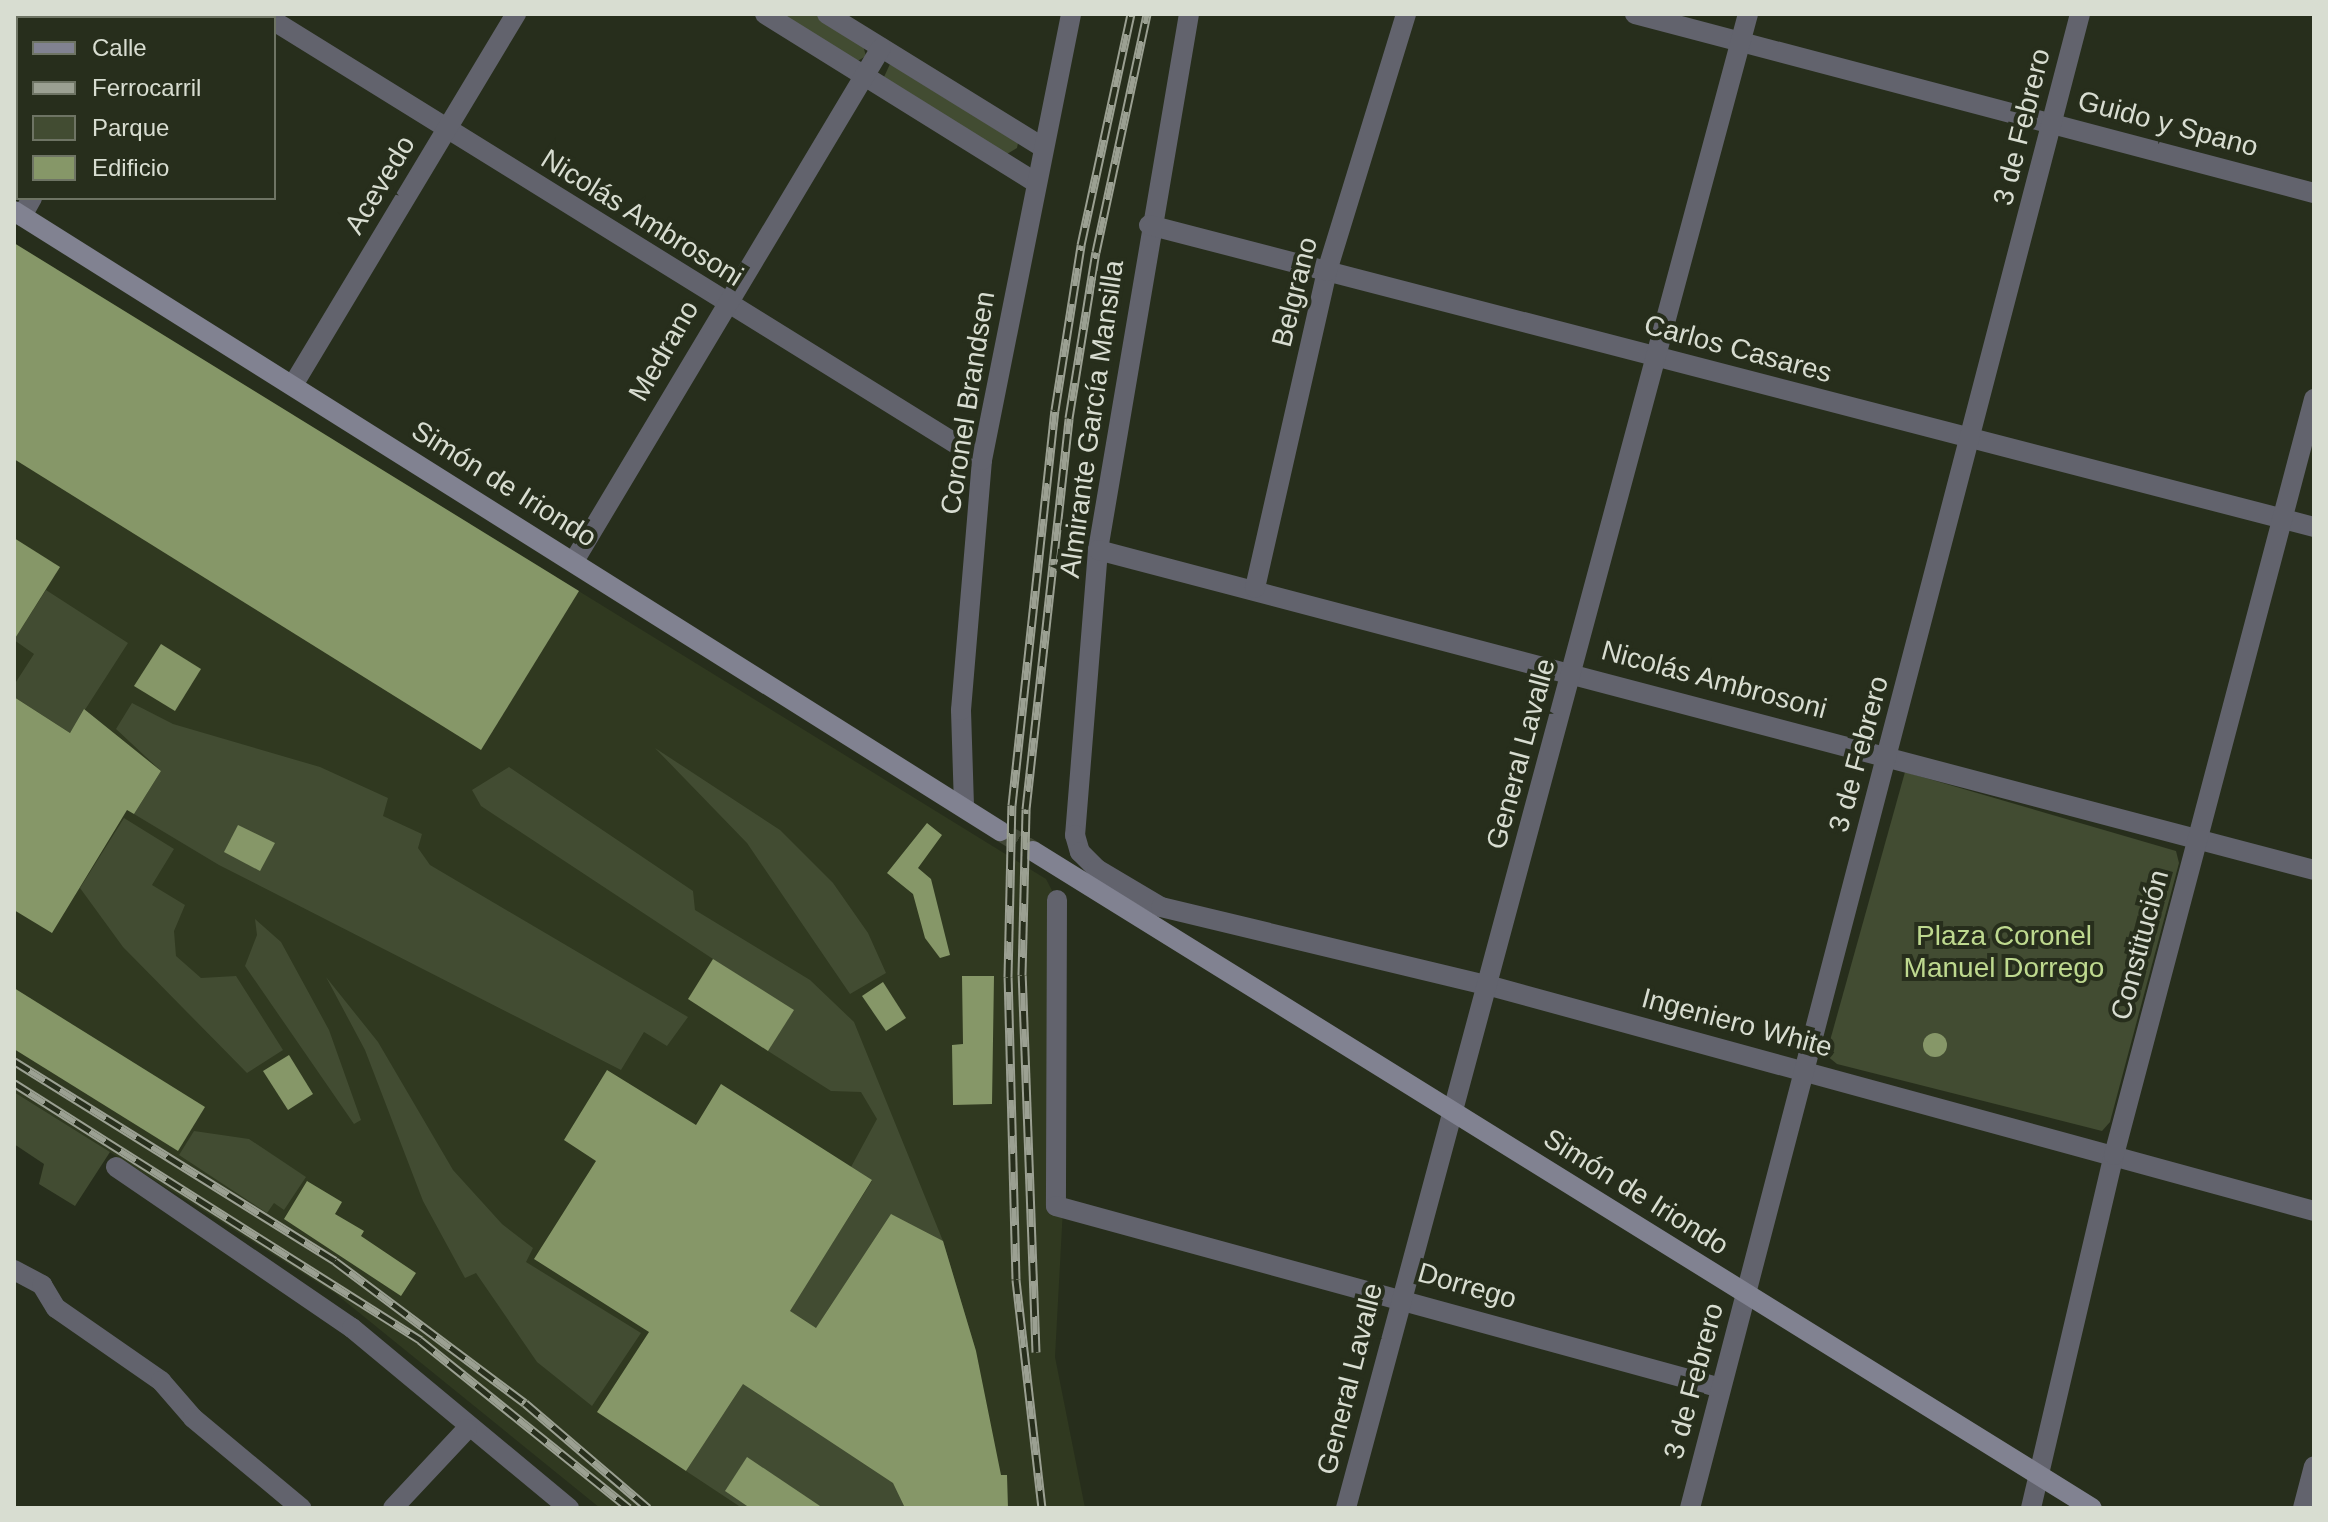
<!DOCTYPE html>
<html>
<head>
<meta charset="utf-8">
<style>
	body { margin:0 }
	#map { position:relative; width:2328px; height:1522px; overflow:hidden; background:#272e1c; font-family:Helvetica,sans-serif }
	div>[style] { position:absolute }
	[style*='--x'] { left:calc(var(--x)*1px); top:calc(var(--y)*1px); width:calc(var(--w)*1px); rotate:calc(var(--a)*1deg) }
	.built>* { inset:0; background:#303920 }
	.green>* { inset:0; background:#424c32 }
	.building>* { inset:0; background:#869768 }
	.round { border-radius:50% }
	.secondary-tunnel>* { height:20px; margin-top:-10px; transform-origin:0; background:repeating-linear-gradient(90deg,#424837 0 20px,transparent 0 30px) }
	.street>* { height:20px; margin:-10px; padding:0 10px; transform-origin:10px; border-radius:10px; background:#62636d }
	.secondary>* { height:20px; margin:-10px; padding:0 10px; transform-origin:10px; border-radius:10px; background:#818291 }
	.rail>* { height:9px; margin-top:-4.5px; transform-origin:0; background:repeating-linear-gradient(90deg,#272e1c 0 18px,#9ba092 0 36px); box-sizing:border-box; border-block:2px solid #9ba092 }
	span { translate:-50% -50%; white-space:nowrap; text-align:center; line-height:1.15; -webkit-text-stroke:8px #272e1c; paint-order:stroke }
	.street-label { font-size:28px; color:#d8ddd1 }
	.park-label { font-size:28px; color:#bed98f }
	.frame { position:absolute; inset:0; border:16px solid #d8ddd1; pointer-events:none }
	.legend { position:absolute; left:16px; top:16px; width:260px; height:184px; box-sizing:border-box; background:#272e1c; border:2px solid #6e7464; margin:0; padding:10px 14px; list-style:none; font-size:24px; color:#d8ddd1 }
	.legend li { display:flex; align-items:center; gap:16px; height:40px }
	.legend b { width:40px; border:2px solid #6e7464 }
</style>
</head>
<body>
<div id="map">
	<div class="built">
		<div style="clip-path:polygon(14px 243px,1046px 879px,1057px 900px,1064px 1190px,1055px 1357px,1085px 1508px,600px 1508px,336px 1294px,14px 1092px)"></div>
	</div>
	<div class="green">
		<div style="clip-path:polygon(776px 14px,817px 14px,862px 42px,866px 56px,856px 62px)"></div>
		<div style="clip-path:polygon(890px 64px,1018px 143px,1017px 148px,1007px 154px,884px 77px)"></div>
		<div style="clip-path:polygon(46px 590px,128px 643px,70px 733px,14px 697px,14px 685px,34px 654px,14px 640px)"></div>
		<div style="clip-path:polygon(132px 703px,173px 724px,320px 767px,388px 798px,383px 816px,422px 834px,418px 848px,430px 865px,688px 1017px,667px 1046px,644px 1032px,621px 1070px,219px 865px,134px 814px,161px 771px,116px 729px)"></div>
		<div style="clip-path:polygon(655px 748px,780px 830px,833px 883px,868px 933px,886px 973px,850px 994px,747px 843px)"></div>
		<div style="clip-path:polygon(509px 767px,693px 891px,695px 910px,810px 980px,854px 1022px,943px 1241px,976px 1351px,981px 1508px,742px 1508px,686px 1471px,872px 1181px,851px 1167px,877px 1119px,861px 1092px,831px 1091px,768px 1051px,713px 959px,481px 806px,472px 790px)"></div>
		<div style="clip-path:polygon(1905px 772px,2176px 851px,2179px 863px,2110px 1122px,2102px 1131px,1837px 1064px,1826px 1055px)"></div>
		<div style="clip-path:polygon(124px 818px,174px 849px,152px 885px,185px 905px,174px 931px,176px 956px,201px 978px,236px 976px,283px 1050px,247px 1073px,123px 947px,80px 888px)"></div>
		<div style="clip-path:polygon(255px 919px,281px 942px,329px 1030px,361px 1120px,354px 1124px,245px 966px,257px 935px)"></div>
		<div style="clip-path:polygon(326px 977px,378px 1042px,453px 1170px,502px 1224px,533px 1248px,526px 1262px,641px 1333px,592px 1406px,537px 1362px,476px 1273px,465px 1278px,423px 1201px,365px 1050px)"></div>
		<div style="clip-path:polygon(14px 1092px,110px 1152px,75px 1206px,39px 1184px,44px 1164px,14px 1144px)"></div>
		<div style="clip-path:polygon(194px 1131px,249px 1139px,306px 1177px,284px 1210px,274px 1203px,267px 1213px,179px 1155px)"></div>
	</div>
	<div class="building">
		<div style="clip-path:polygon(14px 243px,579px 591px,481px 750px,14px 459px)"></div>
		<div style="clip-path:polygon(14px 538px,60px 567px,14px 640px)"></div>
		<div style="clip-path:polygon(161px 644px,201px 669px,175px 711px,134px 686px)"></div>
		<div style="clip-path:polygon(14px 697px,70px 733px,84px 709px,161px 771px,134px 814px,127px 810px,52px 933px,14px 910px)"></div>
		<div style="clip-path:polygon(927px 823px,942px 835px,918px 868px,931px 879px,950px 955px,940px 958px,925px 938px,913px 894px,887px 873px)"></div>
		<div style="clip-path:polygon(238px 825px,275px 843px,260px 871px,224px 852px)"></div>
		<div style="clip-path:polygon(713px 959px,794px 1010px,768px 1051px,688px 999px)"></div>
		<div style="clip-path:polygon(962px 976px,994px 976px,992px 1104px,953px 1105px,952px 1045px,963px 1044px)"></div>
		<div style="clip-path:polygon(883px 982px,906px 1018px,886px 1031px,862px 996px)"></div>
		<div style="clip-path:polygon(14px 988px,205px 1107px,178px 1151px,14px 1049px)"></div>
		<div class="round" style="left:1923px;top:1033px;width:24px;height:24px"></div>
		<div style="clip-path:polygon(289px 1055px,313px 1094px,288px 1110px,263px 1071px)"></div>
		<div style="clip-path:polygon(607px 1070px,696px 1125px,721px 1084px,872px 1180px,790px 1311px,816px 1328px,891px 1214px,943px 1241px,976px 1351px,1001px 1475px,1007px 1475px,1008px 1508px,905px 1508px,893px 1483px,743px 1384px,686px 1471px,597px 1412px,649px 1332px,534px 1259px,596px 1161px,564px 1140px)"></div>
		<div style="clip-path:polygon(307px 1181px,342px 1202px,335px 1214px,364px 1231px,361px 1236px,416px 1273px,401px 1296px,284px 1219px)"></div>
		<div style="clip-path:polygon(747px 1457px,823px 1508px,750px 1508px,725px 1491px)"></div>
	</div>
	<div class="secondary-tunnel">
		<div style="--x:1000;--y:831;--w:39;--a:31"></div>
	</div>
	<div class="street">
		<div style="--x:765;--y:14;--w:316;--a:31.9"></div>
		<div style="--x:827;--y:14;--w:253;--a:31.7"></div>
		<div style="--x:1189;--y:14;--w:544;--a:99.64"></div>
		<div style="--x:1098;--y:550;--w:286;--a:94.6"></div>
		<div style="--x:1075;--y:835;--w:18;--a:74"></div>
		<div style="--x:1080;--y:852;--w:24;--a:45"></div>
		<div style="--x:1097;--y:869;--w:74;--a:30.7"></div>
		<div style="--x:1161;--y:907;--w:335;--a:13.5"></div>
		<div style="--x:1487;--y:985;--w:857;--a:15.28"></div>
		<div style="--x:1635;--y:14;--w:702;--a:14.77"></div>
		<div style="--x:141;--y:18;--w:4;--a:-63"></div>
		<div style="--x:274;--y:21;--w:833;--a:31.8"></div>
		<div style="--x:22;--y:216;--w:21;--a:-61"></div>
		<div style="--x:1149;--y:225;--w:1204;--a:14.53"></div>
		<div style="--x:293;--y:385;--w:433;--a:-59"></div>
		<div style="--x:1098;--y:550;--w:1257;--a:14.74"></div>
		<div style="--x:574;--y:561;--w:598;--a:-59.1"></div>
		<div style="--x:1255;--y:588;--w:325;--a:-77.2"></div>
		<div style="--x:1327;--y:271;--w:269;--a:-72.9"></div>
		<div style="--x:964;--y:806;--w:96;--a:-91.8"></div>
		<div style="--x:961;--y:710;--w:251;--a:-85.2"></div>
		<div style="--x:982;--y:460;--w:455;--a:-78.7"></div>
		<div style="--x:1057;--y:900;--w:306;--a:90.2"></div>
		<div style="--x:1056;--y:1206;--w:689;--a:15.31"></div>
		<div style="--x:116;--y:1167;--w:286;--a:34.3"></div>
		<div style="--x:352;--y:1328;--w:282;--a:39.7"></div>
		<div style="--x:14;--y:1270;--w:32;--a:28"></div>
		<div style="--x:42;--y:1285;--w:27;--a:59"></div>
		<div style="--x:56;--y:1308;--w:128;--a:34.8"></div>
		<div style="--x:161;--y:1381;--w:49;--a:49.1"></div>
		<div style="--x:193;--y:1418;--w:141;--a:39.8"></div>
		<div style="--x:393;--y:1508;--w:108;--a:-46.9"></div>
		<div style="--x:1346;--y:1508;--w:1547;--a:-74.94"></div>
		<div style="--x:1690;--y:1508;--w:1544;--a:-75.37"></div>
		<div style="--x:2031;--y:1508;--w:363;--a:-76.8"></div>
		<div style="--x:2114;--y:1155;--w:782;--a:-75.18"></div>
		<div style="--x:2303;--y:1508;--w:43;--a:-75.3"></div>
	</div>
	<div class="secondary">
		<div style="--x:14;--y:211;--w:1165;--a:32.16"></div>
		<div style="--x:1033;--y:851;--w:1246;--a:31.82"></div>
	</div>
	<div class="rail">
		<div style="--x:14;--y:1061;--w:378;--a:31.9"></div>
		<div style="--x:335;--y:1261;--w:237;--a:36.8"></div>
		<div style="--x:525;--y:1403;--w:162;--a:40.5"></div>
		<div style="--x:14;--y:1083;--w:481;--a:32.3"></div>
		<div style="--x:420;--y:1340;--w:268;--a:38.8"></div>
		<div style="--x:1036;--y:1352;--w:377;--a:-92.1"></div>
		<div style="--x:1022;--y:975;--w:166;--a:-88.6"></div>
		<div style="--x:1026;--y:809;--w:393;--a:-83.7"></div>
		<div style="--x:1069;--y:418;--w:168;--a:-80.8"></div>
		<div style="--x:1096;--y:252;--w:243;--a:-77.9"></div>
		<div style="--x:1042;--y:1508;--w:230;--a:-96.5"></div>
		<div style="--x:1016;--y:1279;--w:302;--a:-91.5"></div>
		<div style="--x:1008;--y:977;--w:172;--a:-88.7"></div>
		<div style="--x:1012;--y:805;--w:397;--a:-83.8"></div>
		<div style="--x:1055;--y:410;--w:167;--a:-81"></div>
		<div style="--x:1081;--y:245;--w:236;--a:-77.8"></div>
	</div>
	<div class="street-label">
		<span style="left:2168px;top:124px;rotate:15deg">Guido y Spano</span>
		<span style="left:2022px;top:127px;rotate:-76deg">3 de Febrero</span>
		<span style="left:380px;top:185px;rotate:-59deg">Acevedo</span>
		<span style="left:642px;top:218px;rotate:32deg">Nicolás Ambrosoni</span>
		<span style="left:1295px;top:292px;rotate:-76deg">Belgrano</span>
		<span style="left:1738px;top:349px;rotate:15deg">Carlos Casares</span>
		<span style="left:664px;top:351px;rotate:-60deg">Medrano</span>
		<span style="left:968px;top:403px;rotate:-81deg">Coronel Brandsen</span>
		<span style="left:1092px;top:419px;rotate:-82deg">Almirante García Mansilla</span>
		<span style="left:504px;top:484px;rotate:32deg">Simón de Iriondo</span>
		<span style="left:1714px;top:680px;rotate:15deg">Nicolás Ambrosoni</span>
		<span style="left:1521px;top:754px;rotate:-75deg">General Lavalle</span>
		<span style="left:1859px;top:754px;rotate:-75deg">3 de Febrero</span>
		<span style="left:2140px;top:945px;rotate:-75deg">Constitución</span>
		<span style="left:1737px;top:1023px;rotate:15deg">Ingeniero White</span>
		<span style="left:1636px;top:1192px;rotate:32deg">Simón de Iriondo</span>
		<span style="left:1467px;top:1286px;rotate:16deg">Dorrego</span>
		<span style="left:1350px;top:1379px;rotate:-76deg">General Lavalle</span>
		<span style="left:1694px;top:1381px;rotate:-75deg">3 de Febrero</span>
	</div>
	<div class="park-label">
		<span style="left:2004px;top:952px">Plaza Coronel<br>Manuel Dorrego</span>
	</div>
	<div class="frame"></div>
	<ul class="legend">
	<li><b style="height:10px;background:#818291"></b>Calle</li>
	<li><b style="height:10px;background:#9ba092"></b>Ferrocarril</li>
	<li><b style="height:22px;background:#424c32"></b>Parque</li>
	<li><b style="height:22px;background:#869768"></b>Edificio</li>
	</ul>
</div>
</body>
</html>
